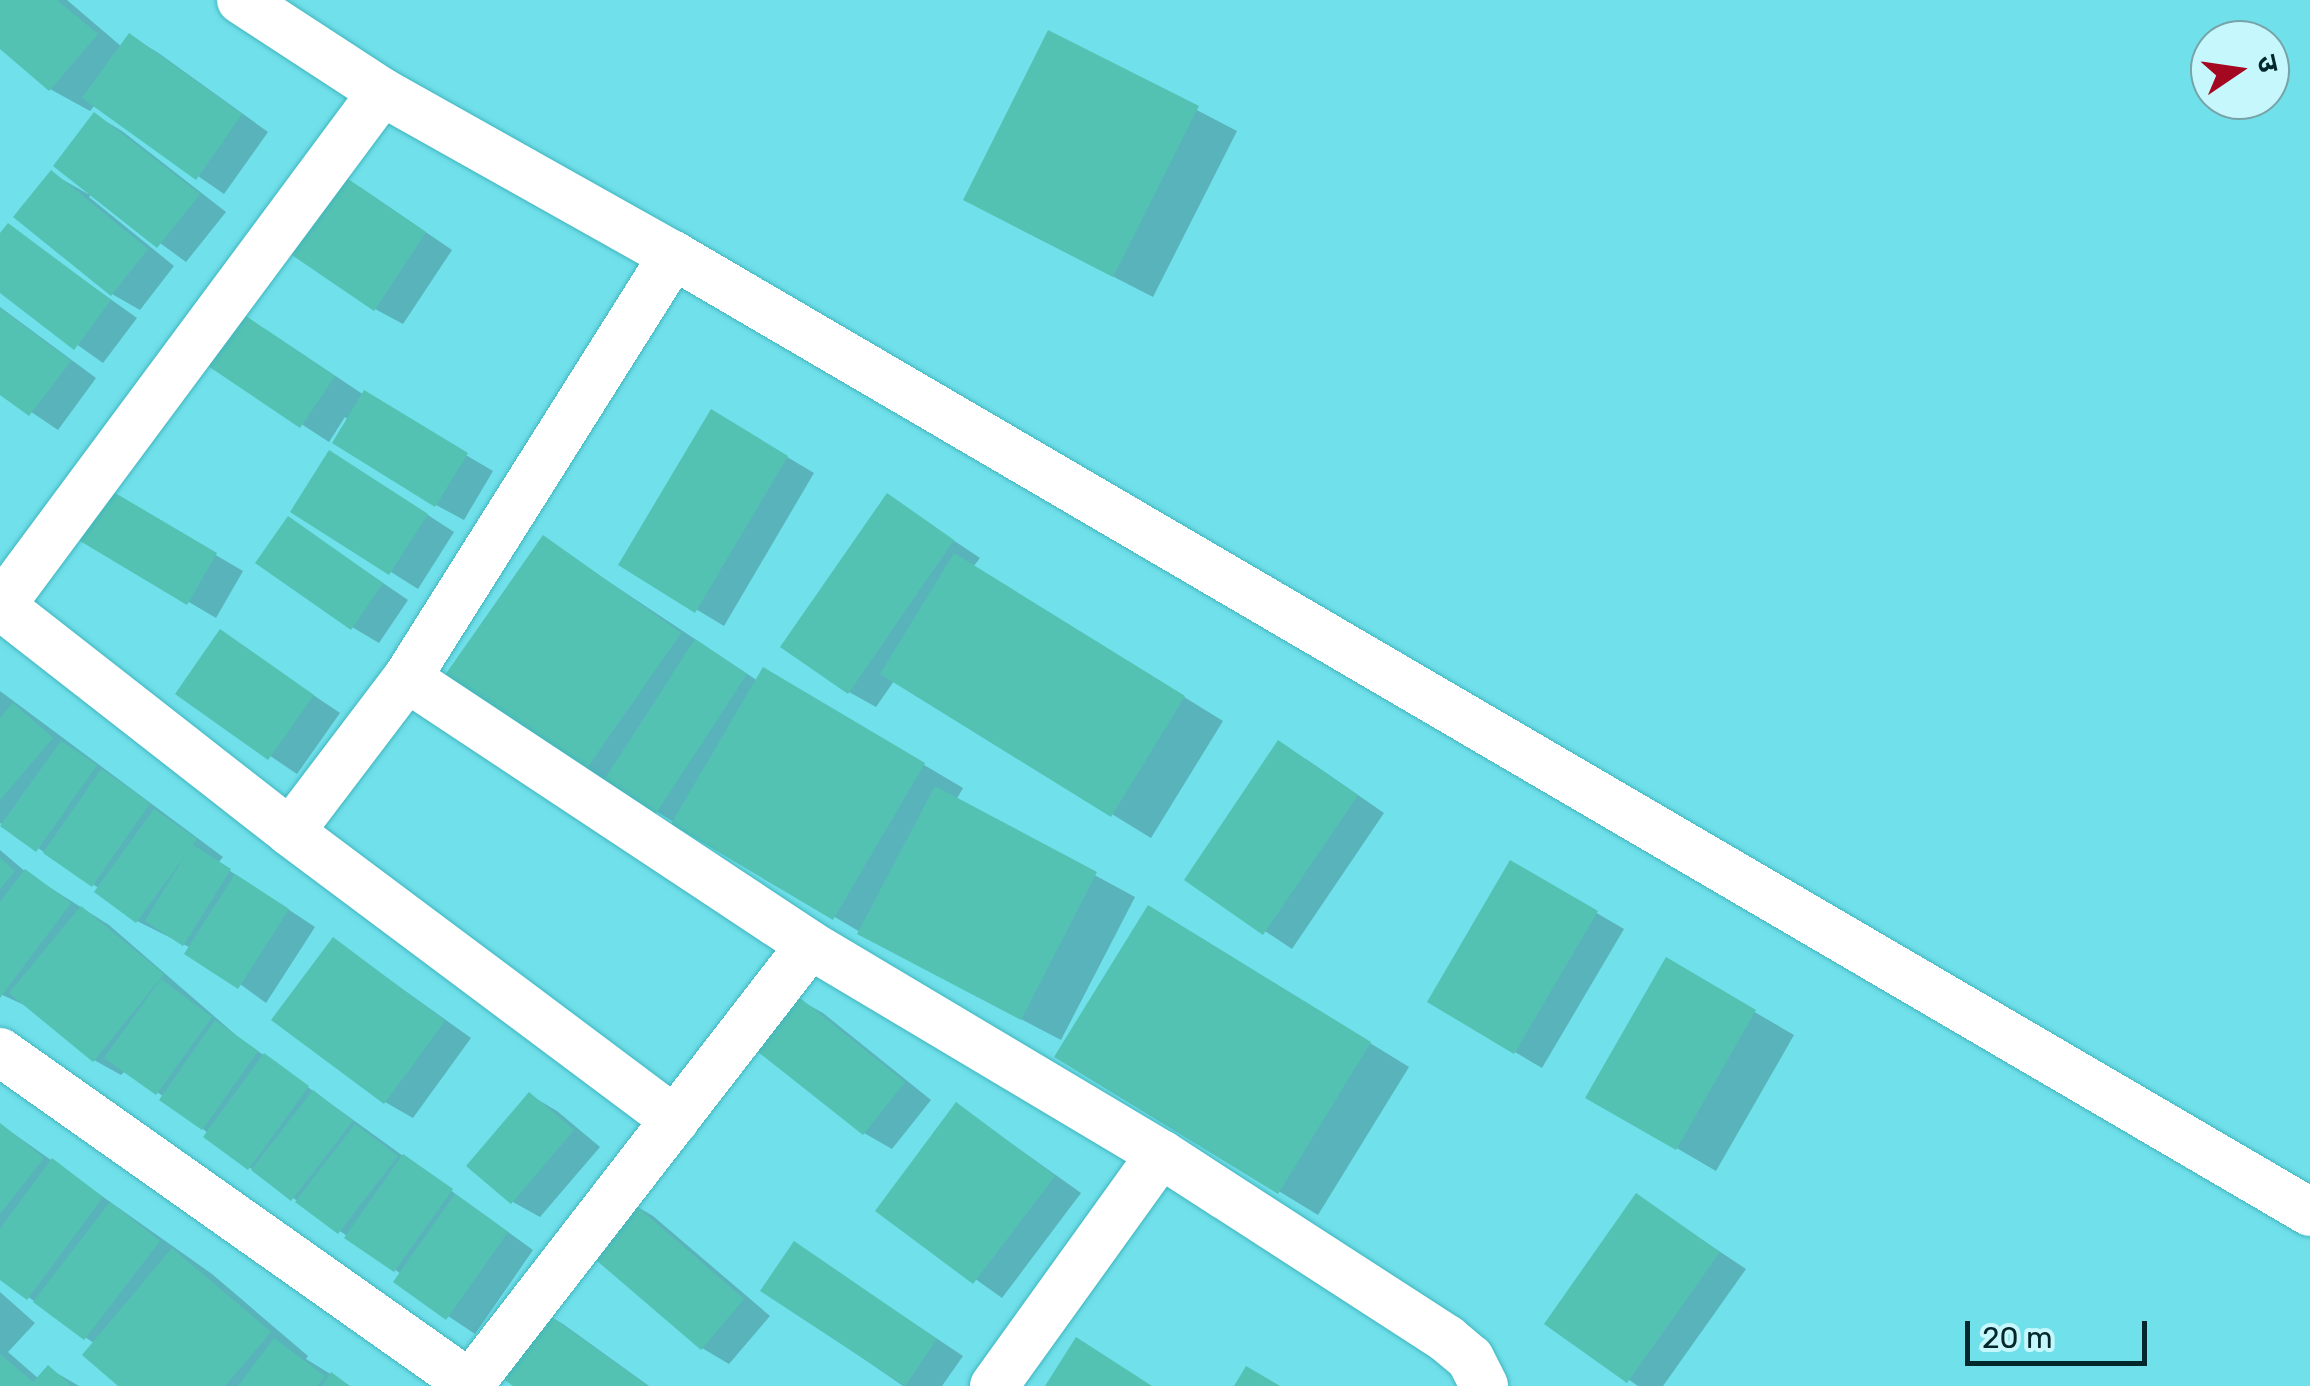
<!DOCTYPE html>
<html>
<head>
<meta charset="utf-8">
<style>
	body { margin:0 }
	#map { position:relative; width:2310px; height:1386px; overflow:hidden; background:#70e0ea; font-family:Rubik,"Noto Sans Devanagari",sans-serif }
	div>[style] { position:absolute }
	[style*='--x'] { left:calc(var(--x)*1px); top:calc(var(--y)*1px); width:calc(var(--w)*1px); rotate:calc(var(--a)*1deg) }
	.shadow>* { inset:0; background:#0003 }
	.building>* { inset:0; background:#54c2b3 }
	.roads { filter:drop-shadow(0 0 2px #40b5bf) drop-shadow(0 0 2px #40b5bf) }
	.minor>* { height:48px; margin:-24px; padding:0 24px; transform-origin:24px; border-radius:24px; background:#fff }
	span { translate:-50% -50%; white-space:nowrap; text-align:center; line-height:1.15; -webkit-text-stroke:9px #c5f7fc; paint-order:stroke }
	.north { position:absolute; left:2190px; top:20px; width:100px; height:100px; box-sizing:border-box; background:#c5f7fc; border:2px solid #77a4a8; border-radius:50%; rotate:77deg; font-size:28px; font-weight:700; line-height:40px; text-align:center; color:#02282b }
	.north::after { content:''; display:block; margin:auto; width:35px; height:45px; background:#a40820; clip-path:polygon(50% 0,100% 100%,50% 72%,0 100%) }
	.scale { position:absolute; left:1965px; top:1321px; width:182px; height:45px; box-sizing:border-box; border:5px solid #02282b; border-top:0; padding-left:12px; font-size:30px; line-height:35px; white-space:nowrap; color:#02282b; -webkit-text-stroke:8px #c5f7fc; paint-order:stroke }
</style>
</head>
<body>
<div id="map">
	<div class="shadow">
		<div style="clip-path:polygon(0 0,67px 0,122px 47px,130px 36px,157px 52px,268px 132px,224px 194px,95px 105px,90px 111px,50px 89px,0 46px)"></div>
		<div style="clip-path:polygon(1049px 33px,1237px 131px,1153px 297px,1005px 221px)"></div>
		<div style="clip-path:polygon(95px 115px,122px 131px,226px 212px,186px 262px,92px 193px,89px 197px,174px 266px,140px 310px,112px 294px,51px 173px,88px 194px)"></div>
		<div style="clip-path:polygon(360px 187px,452px 250px,403px 324px,375px 309px)"></div>
		<div style="clip-path:polygon(8px 226px,137px 318px,103px 363px,0 290px,0 237px)"></div>
		<div style="clip-path:polygon(0 307px,96px 378px,58px 430px,0 391px)"></div>
		<div style="clip-path:polygon(265px 329px,364px 395px,493px 471px,464px 520px,436px 505px,345px 417px,329px 442px,206px 362px)"></div>
		<div style="clip-path:polygon(712px 412px,814px 473px,724px 626px,621px 564px)"></div>
		<div style="clip-path:polygon(357px 469px,454px 532px,418px 589px,294px 511px)"></div>
		<div style="clip-path:polygon(106px 491px,243px 571px,216px 618px,79px 537px)"></div>
		<div style="clip-path:polygon(887px 496px,980px 558px,973px 567px,1223px 721px,1151px 838px,894px 681px,876px 707px,849px 692px)"></div>
		<div style="clip-path:polygon(289px 519px,408px 600px,379px 643px,352px 627px)"></div>
		<div style="clip-path:polygon(543px 538px,758px 681px,764px 670px,963px 788px,956px 800px,1135px 897px,1061px 1040px,899px 955px,657px 812px,578px 782px)"></div>
		<div style="clip-path:polygon(221px 633px,340px 713px,297px 774px,178px 694px)"></div>
		<div style="clip-path:polygon(0 691px,223px 857px,218px 863px,315px 927px,266px 1003px,191px 948px,137px 921px,98px 892px,100px 889px,0 823px)"></div>
		<div style="clip-path:polygon(1306px 759px,1384px 813px,1292px 949px,1187px 879px)"></div>
		<div style="clip-path:polygon(0 850px,27px 873px,109px 925px,237px 1036px,533px 1250px,475px 1334px,396px 1281px,401px 1274px,249px 1167px,164px 1097px,126px 1070px,121px 1075px,94px 1060px,31px 1008px,0 994px)"></div>
		<div style="clip-path:polygon(1511px 863px,1624px 929px,1542px 1068px,1430px 1002px)"></div>
		<div style="clip-path:polygon(1188px 931px,1409px 1067px,1318px 1215px,1058px 1056px)"></div>
		<div style="clip-path:polygon(334px 940px,471px 1038px,413px 1118px,385px 1102px)"></div>
		<div style="clip-path:polygon(1667px 961px,1794px 1035px,1716px 1171px,1589px 1097px)"></div>
		<div style="clip-path:polygon(796px 998px,823px 1013px,931px 1100px,892px 1149px,864px 1133px)"></div>
		<div style="clip-path:polygon(530px 1095px,557px 1111px,600px 1147px,540px 1217px,513px 1202px)"></div>
		<div style="clip-path:polygon(957px 1105px,1081px 1193px,1002px 1298px,879px 1210px)"></div>
		<div style="clip-path:polygon(0 1124px,212px 1274px,308px 1356px,306px 1359px,350px 1386px,122px 1386px,95px 1344px,0 1277px)"></div>
		<div style="clip-path:polygon(1636px 1196px,1746px 1269px,1663px 1386px,1638px 1386px,1547px 1323px)"></div>
		<div style="clip-path:polygon(626px 1200px,653px 1216px,770px 1316px,729px 1364px,702px 1348px)"></div>
		<div style="clip-path:polygon(795px 1244px,963px 1356px,942px 1386px,903px 1386px,764px 1290px)"></div>
		<div style="clip-path:polygon(0 1292px,35px 1323px,8px 1352px,39px 1379px,48px 1368px,79px 1386px,0 1386px)"></div>
		<div style="clip-path:polygon(536px 1308px,563px 1324px,649px 1386px,518px 1386px)"></div>
	</div>
	<div class="building">
		<div style="clip-path:polygon(0 0,57px 0,98px 34px,49px 91px,0 49px)"></div>
		<div style="clip-path:polygon(1048px 30px,1199px 106px,1113px 277px,963px 200px)"></div>
		<div style="clip-path:polygon(129px 33px,242px 114px,196px 180px,82px 98px)"></div>
		<div style="clip-path:polygon(94px 112px,200px 194px,157px 248px,53px 166px)"></div>
		<div style="clip-path:polygon(332px 168px,426px 232px,374px 311px,280px 247px)"></div>
		<div style="clip-path:polygon(51px 170px,148px 249px,111px 296px,13px 217px)"></div>
		<div style="clip-path:polygon(8px 223px,111px 300px,74px 350px,0 293px,0 233px)"></div>
		<div style="clip-path:polygon(0 308px,71px 361px,29px 416px,0 395px)"></div>
		<div style="clip-path:polygon(237px 310px,335px 376px,300px 428px,202px 362px)"></div>
		<div style="clip-path:polygon(364px 390px,468px 453px,435px 507px,332px 443px)"></div>
		<div style="clip-path:polygon(711px 409px,788px 456px,695px 613px,618px 565px)"></div>
		<div style="clip-path:polygon(329px 450px,428px 514px,389px 575px,290px 512px)"></div>
		<div style="clip-path:polygon(105px 487px,217px 553px,187px 605px,75px 538px)"></div>
		<div style="clip-path:polygon(887px 493px,954px 540px,848px 694px,780px 647px)"></div>
		<div style="clip-path:polygon(288px 516px,383px 583px,351px 630px,255px 563px)"></div>
		<div style="clip-path:polygon(543px 535px,681px 633px,576px 784px,438px 685px)"></div>
		<div style="clip-path:polygon(954px 553px,1185px 696px,1111px 817px,880px 674px)"></div>
		<div style="clip-path:polygon(220px 629px,314px 695px,268px 760px,175px 694px)"></div>
		<div style="clip-path:polygon(695px 639px,747px 674px,655px 815px,604px 780px)"></div>
		<div style="clip-path:polygon(763px 667px,925px 763px,833px 920px,671px 824px)"></div>
		<div style="clip-path:polygon(13px 703px,53px 738px,0 800px,0 718px)"></div>
		<div style="clip-path:polygon(1278px 740px,1358px 795px,1263px 935px,1184px 880px)"></div>
		<div style="clip-path:polygon(61px 741px,97px 765px,36px 852px,0 826px)"></div>
		<div style="clip-path:polygon(101px 769px,150px 803px,92px 887px,43px 853px)"></div>
		<div style="clip-path:polygon(935px 786px,1097px 872px,1021px 1020px,857px 934px)"></div>
		<div style="clip-path:polygon(154px 809px,197px 839px,193px 845px,231px 869px,183px 946px,145px 921px,186px 854px,136px 923px,94px 892px)"></div>
		<div style="clip-path:polygon(0 858px,15px 871px,0 889px)"></div>
		<div style="clip-path:polygon(1510px 860px,1598px 911px,1514px 1054px,1427px 1002px)"></div>
		<div style="clip-path:polygon(25px 869px,71px 903px,0 998px,0 902px)"></div>
		<div style="clip-path:polygon(235px 874px,289px 909px,238px 989px,184px 954px)"></div>
		<div style="clip-path:polygon(1148px 905px,1371px 1042px,1278px 1194px,1054px 1057px)"></div>
		<div style="clip-path:polygon(81px 906px,164px 974px,93px 1062px,9px 993px)"></div>
		<div style="clip-path:polygon(333px 937px,445px 1021px,384px 1104px,271px 1020px)"></div>
		<div style="clip-path:polygon(1666px 957px,1756px 1010px,1676px 1150px,1585px 1098px)"></div>
		<div style="clip-path:polygon(161px 979px,212px 1017px,156px 1095px,104px 1058px)"></div>
		<div style="clip-path:polygon(795px 994px,905px 1082px,863px 1135px,753px 1048px)"></div>
		<div style="clip-path:polygon(215px 1020px,258px 1051px,202px 1130px,159px 1100px)"></div>
		<div style="clip-path:polygon(264px 1053px,309px 1086px,248px 1170px,203px 1137px)"></div>
		<div style="clip-path:polygon(313px 1090px,353px 1121px,291px 1201px,251px 1170px)"></div>
		<div style="clip-path:polygon(529px 1092px,574px 1130px,511px 1204px,466px 1166px)"></div>
		<div style="clip-path:polygon(956px 1102px,1055px 1176px,973px 1284px,875px 1211px)"></div>
		<div style="clip-path:polygon(0 1123px,44px 1158px,0 1214px)"></div>
		<div style="clip-path:polygon(355px 1124px,398px 1156px,338px 1234px,295px 1202px)"></div>
		<div style="clip-path:polygon(403px 1154px,453px 1189px,394px 1272px,344px 1238px)"></div>
		<div style="clip-path:polygon(52px 1158px,103px 1197px,27px 1300px,0 1280px,0 1229px)"></div>
		<div style="clip-path:polygon(1636px 1193px,1720px 1252px,1627px 1383px,1544px 1324px)"></div>
		<div style="clip-path:polygon(455px 1194px,508px 1232px,446px 1320px,393px 1282px)"></div>
		<div style="clip-path:polygon(626px 1197px,744px 1299px,701px 1350px,582px 1248px)"></div>
		<div style="clip-path:polygon(110px 1202px,160px 1241px,84px 1340px,33px 1302px)"></div>
		<div style="clip-path:polygon(794px 1241px,937px 1339px,905px 1386px,760px 1291px)"></div>
		<div style="clip-path:polygon(172px 1248px,271px 1332px,225px 1386px,118px 1386px,82px 1355px)"></div>
		<div style="clip-path:polygon(535px 1305px,648px 1386px,513px 1386px,489px 1368px)"></div>
		<div style="clip-path:polygon(1076px 1337px,1152px 1386px,1045px 1386px)"></div>
		<div style="clip-path:polygon(274px 1338px,325px 1376px,317px 1386px,238px 1386px)"></div>
		<div style="clip-path:polygon(0 1354px,33px 1382px,48px 1365px,72px 1386px,0 1386px)"></div>
		<div style="clip-path:polygon(1246px 1366px,1280px 1386px,1234px 1386px)"></div>
		<div style="clip-path:polygon(331px 1372px,350px 1386px,322px 1386px)"></div>
	</div>
	<div class="roads">
		<div class="minor">
			<div style="--x:241;--y:0;--w:168;--a:33.1"></div>
			<div style="--x:382;--y:92;--w:334;--a:29.3"></div>
			<div style="--x:673;--y:255;--w:1896;--a:30.31"></div>
			<div style="--x:1;--y:606;--w:367;--a:38"></div>
			<div style="--x:290;--y:832;--w:481;--a:36.8"></div>
			<div style="--x:0;--y:607;--w:641;--a:-53.43"></div>
			<div style="--x:407;--y:678;--w:483;--a:33.5"></div>
			<div style="--x:810;--y:945;--w:409;--a:30.8"></div>
			<div style="--x:1161;--y:1154;--w:341;--a:32.9"></div>
			<div style="--x:1447;--y:1339;--w:30;--a:40"></div>
			<div style="--x:1470;--y:1358;--w:31;--a:63"></div>
			<div style="--x:290;--y:832;--w:193;--a:-52.8"></div>
			<div style="--x:407;--y:678;--w:500;--a:-57.8"></div>
			<div style="--x:0;--y:1052;--w:579;--a:35.23"></div>
			<div style="--x:470;--y:1384;--w:555;--a:-52.24"></div>
			<div style="--x:994;--y:1386;--w:286;--a:-54.3"></div>
		</div>
	</div>
	<div class="north">उ</div>
	<div class="scale">20 m</div>
</div>
</body>
</html>
